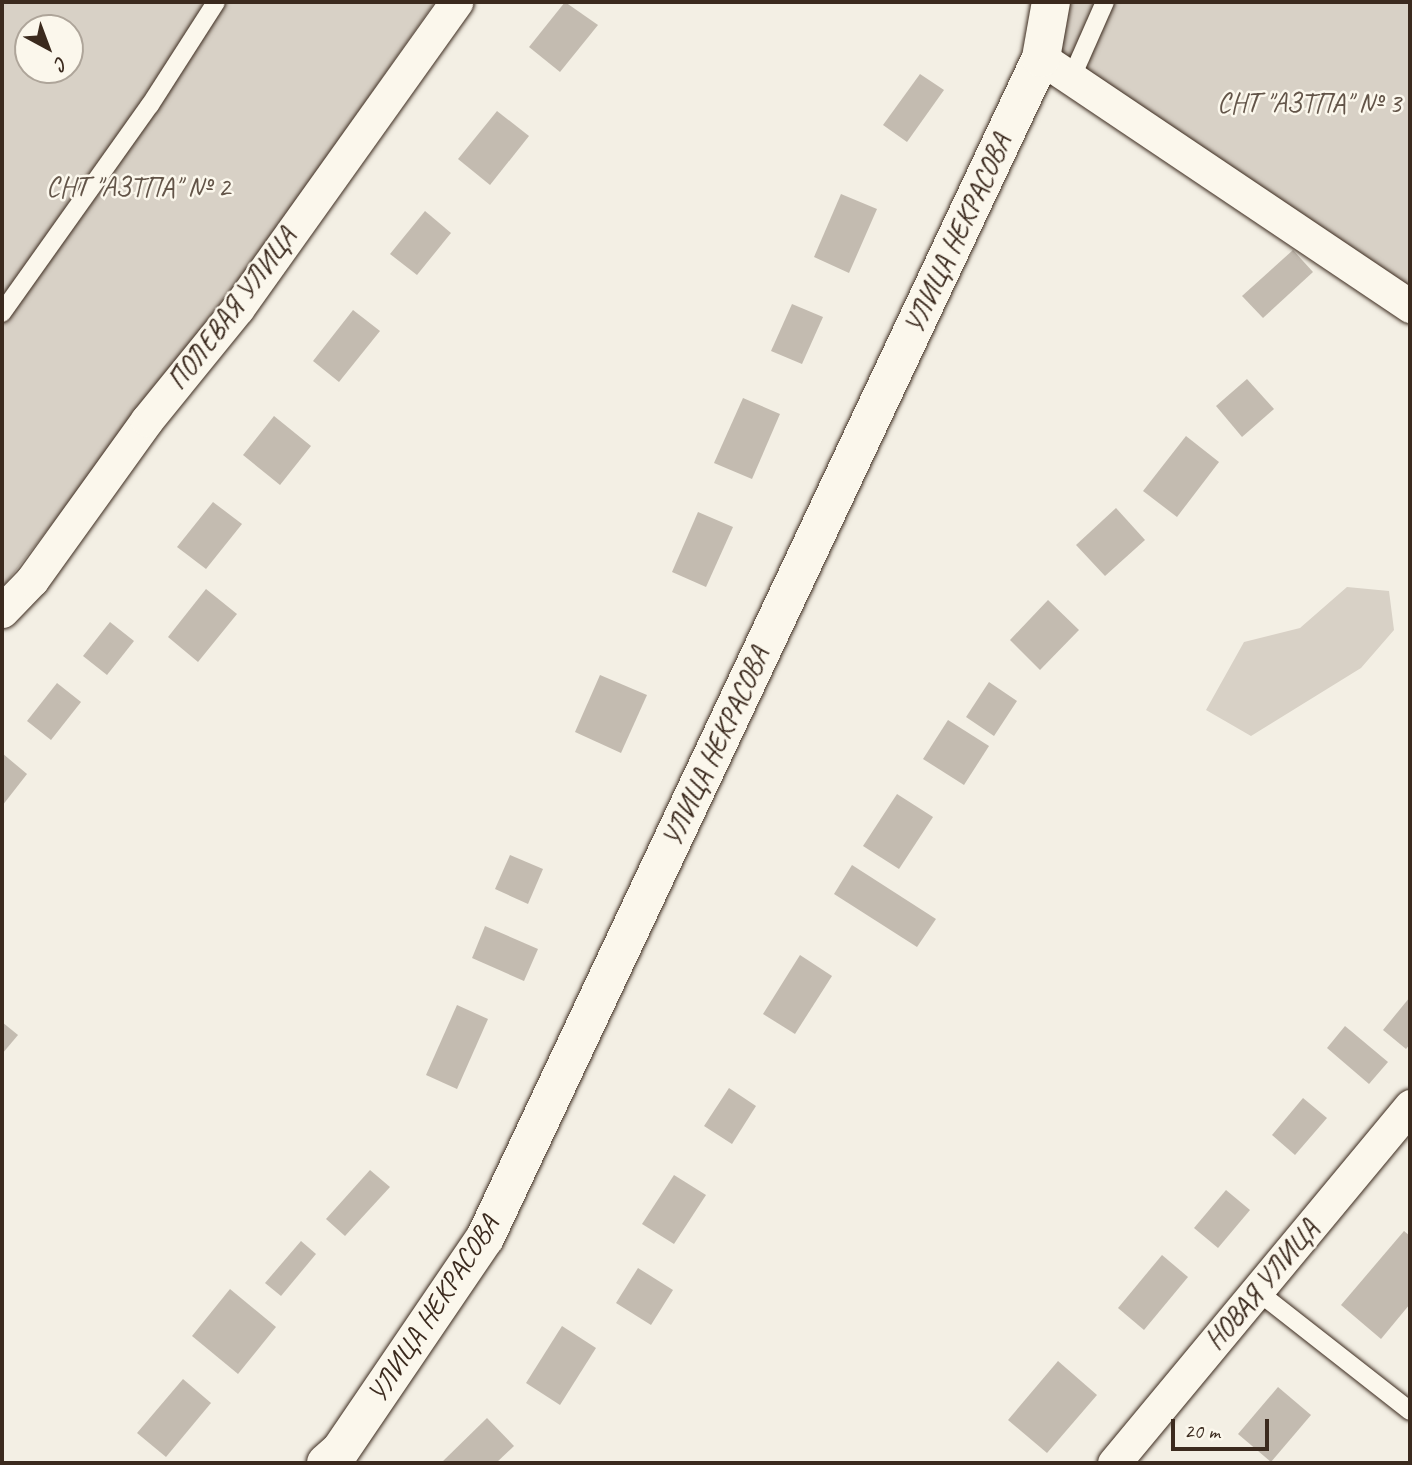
<!DOCTYPE html>
<html>
<head>
<meta charset="utf-8">
<style>
	body { margin:0 }
	#map { position:relative; width:1412px; height:1465px; overflow:hidden; background:#f3efe4; font-family:Caveat,sans-serif }
	div>[style] { position:absolute }
	[style*='--x'] { left:calc(var(--x)*1px); top:calc(var(--y)*1px); width:calc(var(--w)*1px); rotate:calc(var(--a)*1deg) }
	.green>* { inset:0; background:#d8d1c6 }
	.building>* { inset:0; background:#c3bbb0 }
	.roads { filter:drop-shadow(0 0 2px #3b2a1e) drop-shadow(0 0 2px #3b2a1e) }
	.service>* { height:18px; margin:-9px; padding:0 9px; transform-origin:9px; border-radius:9px; background:#fbf7ec }
	.minor>* { height:33px; margin:-16.5px; padding:0 16.5px; transform-origin:16.5px; border-radius:16.5px; background:#fbf7ec }
	.secondary>* { height:38px; margin:-19px; padding:0 19px; transform-origin:19px; border-radius:19px; background:#fbf7ec }
	span { translate:-50% -50%; white-space:nowrap; text-align:center; line-height:1.15; -webkit-text-stroke:5px #fbf7ec; paint-order:stroke }
	.park-label { font-size:28px; color:#625448 }
	.street-label { font-size:28px; color:#3b2a1e }
	.frame { position:absolute; inset:0; border:4px solid #3b2a1e; pointer-events:none }
	.north { position:absolute; left:14px; top:14px; width:70px; height:70px; box-sizing:border-box; background:#fbf7ec; border:2px solid #aea59a; border-radius:50%; rotate:139deg; font-size:19px; font-weight:700; line-height:28px; text-align:center; color:#3b2a1e }
	.north::after { content:''; display:block; margin:auto; width:24px; height:32px; background:#3b2a1e; clip-path:polygon(50% 0,100% 100%,50% 72%,0 100%) }
	.scale { position:absolute; left:1171px; top:1419px; width:98px; height:32px; box-sizing:border-box; border:4px solid #3b2a1e; border-top:0; padding-left:9px; font-size:21px; line-height:24px; white-space:nowrap; color:#3b2a1e; -webkit-text-stroke:5px #fbf7ec; paint-order:stroke }
</style>
</head>
<body>
<div id="map">
	<div class="green">
		<div style="clip-path:polygon(evenodd,2px 2px,435px 2px,222px 306px,2px 588px,2px 2px,28px 28px,70px 28px,70px 70px,28px 70px,28px 28px)"></div>
		<div style="clip-path:polygon(1068px 2px,1410px 2px,1410px 290px,1059px 57px)"></div>
		<div style="clip-path:polygon(1347px 587px,1389px 591px,1394px 630px,1361px 668px,1251px 736px,1206px 710px,1244px 642px,1300px 628px)"></div>
	</div>
	<div class="building">
		<div style="clip-path:polygon(565px 2px,598px 25px,560px 72px,529px 47px)"></div>
		<div style="clip-path:polygon(920px 74px,944px 90px,907px 142px,883px 125px)"></div>
		<div style="clip-path:polygon(497px 111px,529px 136px,490px 185px,458px 159px)"></div>
		<div style="clip-path:polygon(841px 194px,877px 209px,849px 273px,814px 257px)"></div>
		<div style="clip-path:polygon(425px 211px,451px 233px,417px 275px,390px 254px)"></div>
		<div style="clip-path:polygon(1293px 250px,1313px 272px,1263px 318px,1242px 296px)"></div>
		<div style="clip-path:polygon(792px 304px,823px 317px,802px 364px,771px 351px)"></div>
		<div style="clip-path:polygon(353px 310px,380px 331px,339px 382px,313px 361px)"></div>
		<div style="clip-path:polygon(1247px 379px,1274px 409px,1242px 437px,1216px 406px)"></div>
		<div style="clip-path:polygon(743px 398px,780px 414px,752px 479px,714px 463px)"></div>
		<div style="clip-path:polygon(274px 416px,311px 446px,280px 485px,243px 455px)"></div>
		<div style="clip-path:polygon(1186px 436px,1219px 462px,1177px 517px,1143px 491px)"></div>
		<div style="clip-path:polygon(213px 502px,242px 524px,206px 569px,177px 547px)"></div>
		<div style="clip-path:polygon(1116px 508px,1145px 540px,1105px 576px,1076px 545px)"></div>
		<div style="clip-path:polygon(698px 512px,733px 527px,706px 587px,672px 572px)"></div>
		<div style="clip-path:polygon(206px 589px,237px 614px,198px 662px,168px 637px)"></div>
		<div style="clip-path:polygon(1048px 600px,1079px 630px,1040px 670px,1010px 640px)"></div>
		<div style="clip-path:polygon(110px 622px,134px 641px,107px 675px,83px 656px)"></div>
		<div style="clip-path:polygon(600px 675px,647px 695px,621px 753px,575px 732px)"></div>
		<div style="clip-path:polygon(989px 682px,1017px 701px,994px 736px,966px 717px)"></div>
		<div style="clip-path:polygon(57px 683px,81px 702px,51px 740px,27px 721px)"></div>
		<div style="clip-path:polygon(948px 720px,989px 746px,964px 785px,923px 759px)"></div>
		<div style="clip-path:polygon(2px 753px,27px 774px,2px 806px)"></div>
		<div style="clip-path:polygon(897px 794px,933px 817px,899px 869px,863px 846px)"></div>
		<div style="clip-path:polygon(510px 855px,543px 869px,528px 904px,495px 889px)"></div>
		<div style="clip-path:polygon(852px 865px,936px 919px,917px 947px,834px 894px)"></div>
		<div style="clip-path:polygon(485px 926px,538px 949px,524px 981px,472px 958px)"></div>
		<div style="clip-path:polygon(800px 955px,832px 976px,795px 1034px,763px 1014px)"></div>
		<div style="clip-path:polygon(1410px 997px,1410px 1044px,1406px 1049px,1383px 1030px)"></div>
		<div style="clip-path:polygon(457px 1005px,488px 1019px,457px 1089px,426px 1075px)"></div>
		<div style="clip-path:polygon(2px 1022px,18px 1035px,2px 1054px)"></div>
		<div style="clip-path:polygon(1345px 1026px,1388px 1062px,1369px 1084px,1327px 1048px)"></div>
		<div style="clip-path:polygon(729px 1088px,756px 1106px,732px 1144px,704px 1126px)"></div>
		<div style="clip-path:polygon(1303px 1098px,1327px 1118px,1295px 1155px,1272px 1135px)"></div>
		<div style="clip-path:polygon(370px 1170px,390px 1187px,345px 1236px,326px 1219px)"></div>
		<div style="clip-path:polygon(674px 1175px,706px 1195px,674px 1244px,642px 1224px)"></div>
		<div style="clip-path:polygon(1226px 1190px,1250px 1210px,1218px 1248px,1194px 1228px)"></div>
		<div style="clip-path:polygon(1404px 1231px,1410px 1236px,1410px 1304px,1381px 1339px,1341px 1305px)"></div>
		<div style="clip-path:polygon(301px 1241px,316px 1254px,281px 1296px,265px 1283px)"></div>
		<div style="clip-path:polygon(1162px 1255px,1188px 1277px,1144px 1330px,1118px 1308px)"></div>
		<div style="clip-path:polygon(638px 1268px,673px 1290px,651px 1325px,616px 1303px)"></div>
		<div style="clip-path:polygon(230px 1289px,276px 1327px,238px 1374px,192px 1336px)"></div>
		<div style="clip-path:polygon(562px 1326px,596px 1348px,560px 1405px,526px 1383px)"></div>
		<div style="clip-path:polygon(1058px 1361px,1097px 1395px,1047px 1453px,1008px 1420px)"></div>
		<div style="clip-path:polygon(183px 1379px,211px 1403px,166px 1457px,137px 1433px)"></div>
		<div style="clip-path:polygon(1278px 1387px,1311px 1415px,1271px 1462px,1238px 1434px)"></div>
		<div style="clip-path:polygon(487px 1418px,514px 1446px,496px 1463px,441px 1463px)"></div>
	</div>
	<div class="roads">
		<div class="service">
			<div style="--x:1071;--y:79;--w:84;--a:-66.2"></div>
			<div style="--x:2;--y:313;--w:255;--a:-54.6"></div>
			<div style="--x:150;--y:105;--w:122;--a:-57.3"></div>
			<div style="--x:1257;--y:1291;--w:194;--a:38.1"></div>
		</div>
		<div class="minor">
			<div style="--x:1041;--y:58;--w:445;--a:33.9"></div>
			<div style="--x:2;--y:611;--w:43;--a:-45.9"></div>
			<div style="--x:32;--y:580;--w:197;--a:-54.3"></div>
			<div style="--x:147;--y:420;--w:144;--a:-50.9"></div>
			<div style="--x:238;--y:308;--w:376;--a:-54.5"></div>
			<div style="--x:1114;--y:1463;--w:464;--a:-50.3"></div>
		</div>
		<div class="secondary">
			<div style="--x:326;--y:1463;--w:18;--a:-41"></div>
			<div style="--x:340;--y:1451;--w:258;--a:-55.8"></div>
			<div style="--x:485;--y:1238;--w:1304;--a:-64.77"></div>
			<div style="--x:1041;--y:58;--w:57;--a:-79.9"></div>
		</div>
	</div>
	<div class="park-label">
		<span style="left:1309px;top:103px">СНТ "АЗТПА" № 3</span>
		<span style="left:138px;top:187px">СНТ "АЗТПА" № 2</span>
	</div>
	<div class="street-label">
		<span style="left:958px;top:234px;rotate:-65deg">УЛИЦА НЕКРАСОВА</span>
		<span style="left:232px;top:309px;rotate:-53deg">ПОЛЕВАЯ УЛИЦА</span>
		<span style="left:716px;top:747px;rotate:-65deg">УЛИЦА НЕКРАСОВА</span>
		<span style="left:1262px;top:1285px;rotate:-50deg">НОВАЯ УЛИЦА</span>
		<span style="left:433px;top:1309px;rotate:-57deg">УЛИЦА НЕКРАСОВА</span>
	</div>
	<div class="frame"></div>
	<div class="north">С</div>
	<div class="scale">20 m</div>
</div>
</body>
</html>
